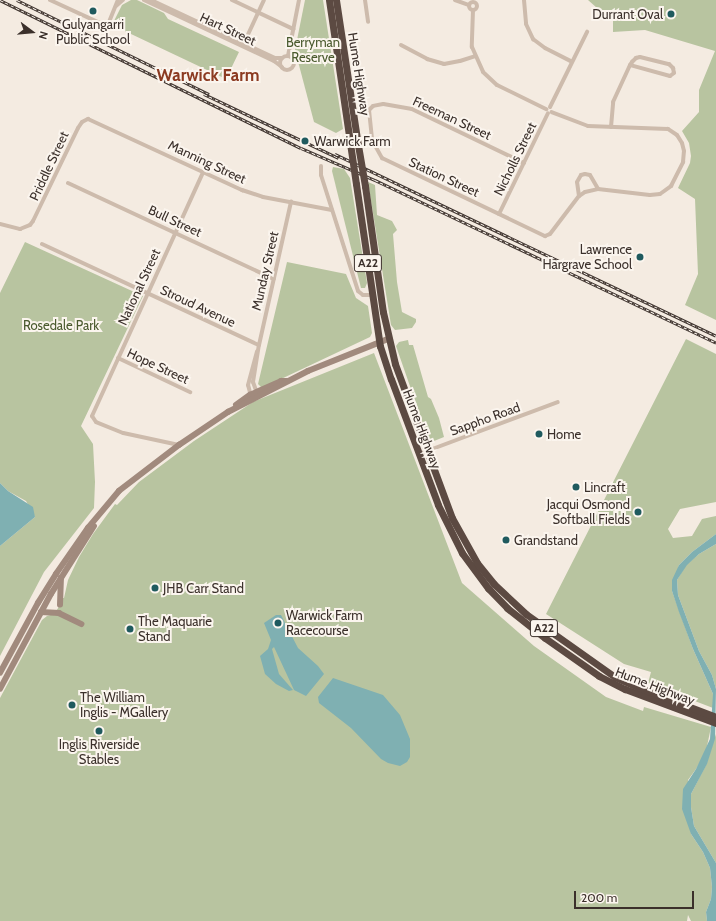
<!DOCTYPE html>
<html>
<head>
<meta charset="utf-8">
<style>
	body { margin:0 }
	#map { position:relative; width:716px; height:921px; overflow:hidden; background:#f4ebe1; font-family:Cabin,sans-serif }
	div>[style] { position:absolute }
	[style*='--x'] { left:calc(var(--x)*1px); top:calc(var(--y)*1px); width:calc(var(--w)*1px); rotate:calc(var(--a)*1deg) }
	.green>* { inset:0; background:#b8c4a0 }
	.water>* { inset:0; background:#7fb0b2 }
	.street>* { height:4px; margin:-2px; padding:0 2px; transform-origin:2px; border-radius:2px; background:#cdbbac }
	.street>.ring { margin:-2px; padding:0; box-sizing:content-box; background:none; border:4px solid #cdbbac; border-radius:50% }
	.secondary>* { height:5.5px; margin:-2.75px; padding:0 2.75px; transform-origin:2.75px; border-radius:2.75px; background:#a18a7d }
	.highway>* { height:7px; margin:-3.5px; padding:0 3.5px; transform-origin:3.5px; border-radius:3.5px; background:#5c4a42 }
	.rail>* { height:2.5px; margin-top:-1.25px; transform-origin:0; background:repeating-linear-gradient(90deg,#fbf5ee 0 3px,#3b302b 0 6px); box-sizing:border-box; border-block:1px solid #3b302b }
	.highway-bridge>* { height:7px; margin:-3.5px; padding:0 3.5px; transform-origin:3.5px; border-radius:3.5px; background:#5c4a42 }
	.dots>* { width:11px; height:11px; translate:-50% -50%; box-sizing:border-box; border:2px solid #fbf5ee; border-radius:50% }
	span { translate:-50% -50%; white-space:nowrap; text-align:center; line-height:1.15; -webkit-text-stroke:4px #fbf5ee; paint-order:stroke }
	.shield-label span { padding:1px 3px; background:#fbf5ee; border:1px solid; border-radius:3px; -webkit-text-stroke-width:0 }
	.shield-label { font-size:12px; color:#3b302b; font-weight:700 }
	.poi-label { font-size:13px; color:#3b302b }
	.right { translate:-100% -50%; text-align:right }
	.left { translate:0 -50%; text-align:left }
	.street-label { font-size:13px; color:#3b302b }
	.park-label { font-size:13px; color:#4a5a2e }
	.district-label { font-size:17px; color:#8c3b22; font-weight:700 }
	.north { position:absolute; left:12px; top:12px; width:40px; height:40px; -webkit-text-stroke:3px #fbf5ee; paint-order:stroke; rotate:106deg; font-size:11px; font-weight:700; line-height:16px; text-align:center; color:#3b302b }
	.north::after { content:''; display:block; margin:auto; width:14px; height:18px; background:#3b302b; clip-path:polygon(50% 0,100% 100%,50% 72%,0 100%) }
	.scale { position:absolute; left:574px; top:891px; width:120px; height:18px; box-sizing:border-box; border:2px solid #3b302b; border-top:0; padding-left:5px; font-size:12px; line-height:14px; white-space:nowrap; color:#3b302b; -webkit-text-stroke:3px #fbf5ee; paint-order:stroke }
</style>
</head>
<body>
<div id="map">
	<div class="green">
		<div style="clip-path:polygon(131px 0,137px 0,164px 13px,168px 19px,239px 52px,226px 79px,112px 25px,122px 5px)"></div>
		<div style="clip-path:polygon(305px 0,323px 0,343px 129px,336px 133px,314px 122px,295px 50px)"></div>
		<div style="clip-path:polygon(588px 0,716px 0,716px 320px,685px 305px,698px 274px,695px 199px,678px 188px,690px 163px,691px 156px,689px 143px,682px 131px,699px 112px,699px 90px,715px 51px,645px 30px,613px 32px,613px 17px,597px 8px)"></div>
		<div style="clip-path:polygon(333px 167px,344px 169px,350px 178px,367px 283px,365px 288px,361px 288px,332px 171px)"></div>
		<div style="clip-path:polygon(368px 182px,375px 185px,377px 215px,392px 221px,397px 230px,393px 234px,397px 282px,402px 312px,416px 319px,416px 322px,412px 328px,395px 330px,391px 325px)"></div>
		<div style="clip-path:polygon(25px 242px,143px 296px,81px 426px,93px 444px,95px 482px,94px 508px,44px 572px,0 656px,0 546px,35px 517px,26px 501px,8px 491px,0 483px,0 293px)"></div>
		<div style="clip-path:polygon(287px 262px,346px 274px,356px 298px,368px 306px,372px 333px,370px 337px,262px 388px,258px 384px)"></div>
		<div style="clip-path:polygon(686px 339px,716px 354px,716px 502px,680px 509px,668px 529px,673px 538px,692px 536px,702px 519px,716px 516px,716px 534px,692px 552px,679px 565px,672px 591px,693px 649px,713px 694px,713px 708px,648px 683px,651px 672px,624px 664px,546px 614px)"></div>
		<div style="clip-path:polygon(408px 340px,409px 345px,413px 345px,428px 397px,431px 399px,439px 418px,444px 437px,434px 441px,428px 438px,396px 346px,399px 342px)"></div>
		<div style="clip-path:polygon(374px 353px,462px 583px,534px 646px,606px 697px,643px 711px,644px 707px,711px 727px,706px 751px,696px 769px,688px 780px,691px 834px,703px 852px,710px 868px,712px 887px,711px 899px,706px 912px,707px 921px,691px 921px,688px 915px,687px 921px,0 921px,0 698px,42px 620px,47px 616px,54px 614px,63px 601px,62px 598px,64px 598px,68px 580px,79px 557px,93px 534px,115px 504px,117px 505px,139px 482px,194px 441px,253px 402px)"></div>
		<div style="clip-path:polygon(716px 544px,716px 689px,712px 675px,699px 651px,678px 595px,677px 580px,686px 565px,699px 554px)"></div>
		<div style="clip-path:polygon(716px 734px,716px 863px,694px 826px,691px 807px,691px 794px,706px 765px)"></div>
	</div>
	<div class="water">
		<div style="clip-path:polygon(0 483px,8px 491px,33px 507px,35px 517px,0 546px)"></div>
		<div style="clip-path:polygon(716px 534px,716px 544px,699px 554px,687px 565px,677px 580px,678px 595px,699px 651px,712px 675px,716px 689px,715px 739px,707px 764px,691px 794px,691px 807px,694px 826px,716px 863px,716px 921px,707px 921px,706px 912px,711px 899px,712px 887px,710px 868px,703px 852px,691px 834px,682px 809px,683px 789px,696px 769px,710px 739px,713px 694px,693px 649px,679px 612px,672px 591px,672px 580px,679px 565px,692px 552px)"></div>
		<div style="clip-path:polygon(281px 615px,298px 648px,318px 666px,324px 674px,306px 696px,294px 690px,274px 647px,272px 649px,279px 674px,293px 690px,289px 691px,276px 684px,265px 674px,260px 656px,268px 649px,271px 640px,264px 623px,276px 615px)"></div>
		<div style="clip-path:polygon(333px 678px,383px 695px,400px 715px,410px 739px,410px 757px,407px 762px,400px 766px,388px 763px,381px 759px,351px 728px,319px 703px,318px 697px)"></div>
	</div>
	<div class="street">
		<div style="--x:50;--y:0;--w:60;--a:24.8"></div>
		<div style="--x:104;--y:25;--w:6;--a:-31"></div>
		<div style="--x:109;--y:22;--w:24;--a:-68"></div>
		<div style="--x:144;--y:0;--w:144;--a:25.1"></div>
		<div style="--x:274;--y:61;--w:10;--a:37"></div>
		<div style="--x:151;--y:0;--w:137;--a:25.1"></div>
		<div style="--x:275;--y:58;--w:7;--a:0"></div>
		<div style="--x:232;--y:0;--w:68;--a:25.4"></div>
		<div style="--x:365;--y:0;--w:22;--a:82"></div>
		<div style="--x:455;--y:0;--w:15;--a:20"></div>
		<div style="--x:524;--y:0;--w:24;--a:85"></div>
		<div style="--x:526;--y:24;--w:17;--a:65"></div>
		<div style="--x:533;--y:39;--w:15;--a:37"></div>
		<div style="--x:545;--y:48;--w:30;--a:27"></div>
		<div class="ring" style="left:469px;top:2px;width:4px;height:4px"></div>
		<div style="--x:116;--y:6;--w:9;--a:-41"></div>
		<div style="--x:473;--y:10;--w:37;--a:92"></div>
		<div style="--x:472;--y:47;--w:27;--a:66"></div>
		<div style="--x:483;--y:72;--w:19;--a:43"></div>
		<div style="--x:497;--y:85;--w:55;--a:26.1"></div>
		<div style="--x:244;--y:43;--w:47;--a:-65.1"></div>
		<div style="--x:401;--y:45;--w:30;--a:28"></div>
		<div style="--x:427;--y:59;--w:18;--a:16"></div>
		<div style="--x:444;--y:64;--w:16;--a:-11"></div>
		<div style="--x:460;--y:61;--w:16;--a:-18"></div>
		<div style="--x:288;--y:56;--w:57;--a:-78.9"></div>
		<div class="ring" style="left:280px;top:56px;width:10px;height:10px"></div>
		<div style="--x:550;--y:107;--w:84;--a:-63.7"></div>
		<div style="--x:611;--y:127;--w:25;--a:-85"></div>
		<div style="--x:613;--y:102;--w:41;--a:-65.3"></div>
		<div style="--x:630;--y:65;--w:4;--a:-56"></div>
		<div style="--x:632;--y:62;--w:6;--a:-45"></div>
		<div style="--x:636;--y:58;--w:4;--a:-14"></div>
		<div style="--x:640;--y:57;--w:30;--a:14"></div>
		<div style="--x:669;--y:64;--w:6;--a:45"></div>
		<div style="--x:673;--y:68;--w:5;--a:79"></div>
		<div style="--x:674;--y:73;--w:5;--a:143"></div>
		<div style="--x:670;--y:76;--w:41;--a:-164.6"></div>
		<div style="--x:524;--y:163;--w:124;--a:-154.3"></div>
		<div style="--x:412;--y:109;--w:29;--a:-170"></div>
		<div style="--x:383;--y:104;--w:10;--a:169"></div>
		<div style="--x:373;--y:106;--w:6;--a:135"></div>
		<div style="--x:369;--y:110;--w:30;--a:84"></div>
		<div style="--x:372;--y:140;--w:21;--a:61"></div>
		<div style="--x:382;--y:158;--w:181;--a:25.6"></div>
		<div style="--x:545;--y:236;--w:5;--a:-22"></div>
		<div style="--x:550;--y:234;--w:48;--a:-52.7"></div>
		<div style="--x:579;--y:196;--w:7;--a:-34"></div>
		<div style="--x:585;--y:192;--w:13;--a:-13"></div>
		<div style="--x:598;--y:189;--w:52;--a:6.6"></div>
		<div style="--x:650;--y:195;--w:10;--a:-6"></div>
		<div style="--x:660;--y:194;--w:14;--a:-36"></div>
		<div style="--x:671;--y:186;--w:27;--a:-63"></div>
		<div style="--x:683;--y:162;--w:11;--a:-85"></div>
		<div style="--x:684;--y:151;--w:8;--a:-104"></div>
		<div style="--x:682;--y:143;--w:9;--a:-122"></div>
		<div style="--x:677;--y:135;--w:11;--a:-146"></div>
		<div style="--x:668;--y:129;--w:80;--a:-177.9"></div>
		<div style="--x:588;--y:126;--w:39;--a:-159"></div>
		<div style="--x:321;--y:166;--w:9;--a:90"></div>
		<div style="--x:321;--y:175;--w:122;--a:72.3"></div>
		<div style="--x:358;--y:291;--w:6;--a:39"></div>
		<div style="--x:363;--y:295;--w:10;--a:0"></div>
		<div style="--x:68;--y:183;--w:227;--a:25"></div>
		<div style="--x:579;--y:196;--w:14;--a:-98"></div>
		<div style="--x:577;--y:182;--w:8;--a:-60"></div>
		<div style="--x:581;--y:175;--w:4;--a:-14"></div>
		<div style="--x:585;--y:174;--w:5;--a:11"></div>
		<div style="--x:590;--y:175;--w:16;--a:60"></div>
		<div style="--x:499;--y:214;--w:112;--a:-64.1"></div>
		<div style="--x:0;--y:224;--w:21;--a:14"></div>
		<div style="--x:20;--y:229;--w:11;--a:-22"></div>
		<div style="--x:30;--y:225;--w:5;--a:-53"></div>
		<div style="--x:33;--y:221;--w:103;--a:-64.2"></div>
		<div style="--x:78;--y:128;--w:7;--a:-56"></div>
		<div style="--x:82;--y:122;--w:7;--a:-27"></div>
		<div style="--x:88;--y:119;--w:170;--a:24.8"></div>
		<div style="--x:242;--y:190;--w:22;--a:18"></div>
		<div style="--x:263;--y:197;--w:70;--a:10.7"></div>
		<div style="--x:42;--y:244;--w:239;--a:25"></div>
		<div style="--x:118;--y:358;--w:80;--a:25.3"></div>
		<div style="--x:257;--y:393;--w:12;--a:-110"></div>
		<div style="--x:253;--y:382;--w:37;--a:-81"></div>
		<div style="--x:259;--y:345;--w:147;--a:-77.4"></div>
		<div style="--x:251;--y:396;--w:11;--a:-105"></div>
		<div style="--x:248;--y:385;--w:35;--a:-75"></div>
		<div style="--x:179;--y:445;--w:57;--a:-167.9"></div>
		<div style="--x:123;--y:433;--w:29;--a:-158"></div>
		<div style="--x:96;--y:422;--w:7;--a:-124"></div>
		<div style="--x:92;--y:416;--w:268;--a:-65.5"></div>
		<div style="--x:419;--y:454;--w:148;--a:-20.5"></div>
	</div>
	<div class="secondary">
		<div style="--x:236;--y:405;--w:17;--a:-36"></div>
		<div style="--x:250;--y:395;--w:34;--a:-24"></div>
		<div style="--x:281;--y:381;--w:6;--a:0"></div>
		<div style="--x:60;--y:605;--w:27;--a:-88"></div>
		<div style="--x:41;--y:612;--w:18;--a:3"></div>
		<div style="--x:59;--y:613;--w:25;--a:26"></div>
		<div style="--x:0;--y:673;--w:80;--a:-61.5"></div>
		<div style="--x:38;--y:603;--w:34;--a:-58"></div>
		<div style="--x:56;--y:574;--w:56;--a:-55.2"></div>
		<div style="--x:88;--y:528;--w:48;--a:-50"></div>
		<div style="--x:119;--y:491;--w:76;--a:-37.5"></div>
		<div style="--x:179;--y:445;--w:59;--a:-34"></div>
		<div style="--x:228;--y:412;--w:90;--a:-27.1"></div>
		<div style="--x:308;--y:371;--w:86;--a:-21.8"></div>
		<div style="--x:0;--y:689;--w:108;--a:-61.8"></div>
		<div style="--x:51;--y:594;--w:80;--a:-57.7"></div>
	</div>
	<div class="highway">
		<div style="--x:329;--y:0;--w:145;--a:81.6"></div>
		<div style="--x:336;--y:0;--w:147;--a:81.4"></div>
		<div style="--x:356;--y:184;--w:164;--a:81.6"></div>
		<div style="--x:380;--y:346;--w:35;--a:72"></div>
		<div style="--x:391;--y:379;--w:134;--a:69.5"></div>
		<div style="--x:438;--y:505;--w:54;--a:63.4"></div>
		<div style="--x:462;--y:553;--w:44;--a:53.4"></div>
		<div style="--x:488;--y:588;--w:28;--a:46"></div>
		<div style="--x:507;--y:608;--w:48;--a:38.3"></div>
		<div style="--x:545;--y:638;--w:66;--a:35.1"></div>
		<div style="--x:599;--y:676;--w:29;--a:27"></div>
		<div style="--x:625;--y:689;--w:97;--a:20.5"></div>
		<div style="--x:365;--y:186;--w:127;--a:81.9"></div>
		<div style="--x:383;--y:312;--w:53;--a:77"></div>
		<div style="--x:395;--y:364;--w:164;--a:69.7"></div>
		<div style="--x:452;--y:518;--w:51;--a:60.9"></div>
		<div style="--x:477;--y:563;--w:27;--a:51"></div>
		<div style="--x:494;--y:584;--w:44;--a:43.2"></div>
		<div style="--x:526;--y:614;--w:109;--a:35.3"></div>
		<div style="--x:615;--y:677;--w:27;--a:24"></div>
		<div style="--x:640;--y:688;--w:81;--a:20.9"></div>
	</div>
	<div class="rail">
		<div style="--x:0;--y:0;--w:335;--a:26.2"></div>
		<div style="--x:301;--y:148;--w:81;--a:23.4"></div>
		<div style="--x:375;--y:180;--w:378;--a:25.5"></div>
		<div style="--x:17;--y:0;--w:214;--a:26.1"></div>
		<div style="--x:204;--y:94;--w:149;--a:25.4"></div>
		<div style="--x:335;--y:154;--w:422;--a:25.5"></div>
	</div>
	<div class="highway-bridge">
		<div style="--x:350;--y:143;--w:41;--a:81.7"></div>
		<div style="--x:358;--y:145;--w:42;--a:80.3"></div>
	</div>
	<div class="dots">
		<div style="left:93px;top:11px;background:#1f5a5e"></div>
		<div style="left:671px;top:14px;background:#1f5a5e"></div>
		<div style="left:305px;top:141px;background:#1f5a5e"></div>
		<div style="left:640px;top:257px;background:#1f5a5e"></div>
		<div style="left:539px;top:434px;background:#1f5a5e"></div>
		<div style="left:576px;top:487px;background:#1f5a5e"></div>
		<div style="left:638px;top:512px;background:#1f5a5e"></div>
		<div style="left:506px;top:540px;background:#1f5a5e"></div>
		<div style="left:155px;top:588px;background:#1f5a5e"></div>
		<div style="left:278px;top:623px;background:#1f5a5e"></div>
		<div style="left:130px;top:629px;background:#1f5a5e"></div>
		<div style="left:72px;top:705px;background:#1f5a5e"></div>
		<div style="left:99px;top:731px;background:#1f5a5e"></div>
	</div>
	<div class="shield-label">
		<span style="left:368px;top:263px">A22</span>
		<span style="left:544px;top:628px">A22</span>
	</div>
	<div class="poi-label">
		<span class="right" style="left:663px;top:14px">Durrant Oval</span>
		<span style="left:93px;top:32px">Gulyangarri<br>Public School</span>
		<span class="left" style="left:314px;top:141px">Warwick Farm</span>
		<span class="right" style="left:632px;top:257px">Lawrence<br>Hargrave School</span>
		<span class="left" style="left:547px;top:434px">Home</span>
		<span class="left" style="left:584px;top:487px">Lincraft</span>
		<span class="right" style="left:630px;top:512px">Jacqui Osmond<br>Softball Fields</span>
		<span class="left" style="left:514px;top:540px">Grandstand</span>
		<span class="left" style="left:163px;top:588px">JHB Carr Stand</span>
		<span class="left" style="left:286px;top:623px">Warwick Farm<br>Racecourse</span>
		<span class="left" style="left:138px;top:629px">The Maquarie<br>Stand</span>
		<span class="left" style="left:80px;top:705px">The William<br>Inglis - MGallery</span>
		<span style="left:99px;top:752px">Inglis Riverside<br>Stables</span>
	</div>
	<div class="street-label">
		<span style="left:228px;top:29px;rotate:25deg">Hart Street</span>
		<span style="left:359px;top:74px;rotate:81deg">Hume Highway</span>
		<span style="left:452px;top:118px;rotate:25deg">Freeman Street</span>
		<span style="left:515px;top:159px;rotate:-64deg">Nicholls Street</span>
		<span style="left:207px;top:162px;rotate:25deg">Manning Street</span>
		<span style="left:49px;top:166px;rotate:-65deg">Priddle Street</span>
		<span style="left:444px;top:177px;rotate:25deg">Station Street</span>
		<span style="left:175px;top:221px;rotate:25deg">Bull Street</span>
		<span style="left:265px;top:271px;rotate:-77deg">Munday Street</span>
		<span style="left:139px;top:287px;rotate:-65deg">National Street</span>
		<span style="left:198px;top:306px;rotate:25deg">Stroud Avenue</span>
		<span style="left:158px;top:366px;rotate:25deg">Hope Street</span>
		<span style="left:485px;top:419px;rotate:-20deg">Sappho Road</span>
		<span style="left:422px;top:429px;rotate:69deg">Hume Highway</span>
		<span style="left:655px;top:686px;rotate:21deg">Hume Highway</span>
	</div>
	<div class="park-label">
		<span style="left:313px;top:50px">Berryman<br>Reserve</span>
		<span style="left:61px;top:325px">Rosedale Park</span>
	</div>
	<div class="district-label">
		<span style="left:208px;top:76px">Warwick Farm</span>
	</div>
	<div class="north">N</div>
	<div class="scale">200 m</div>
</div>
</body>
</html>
